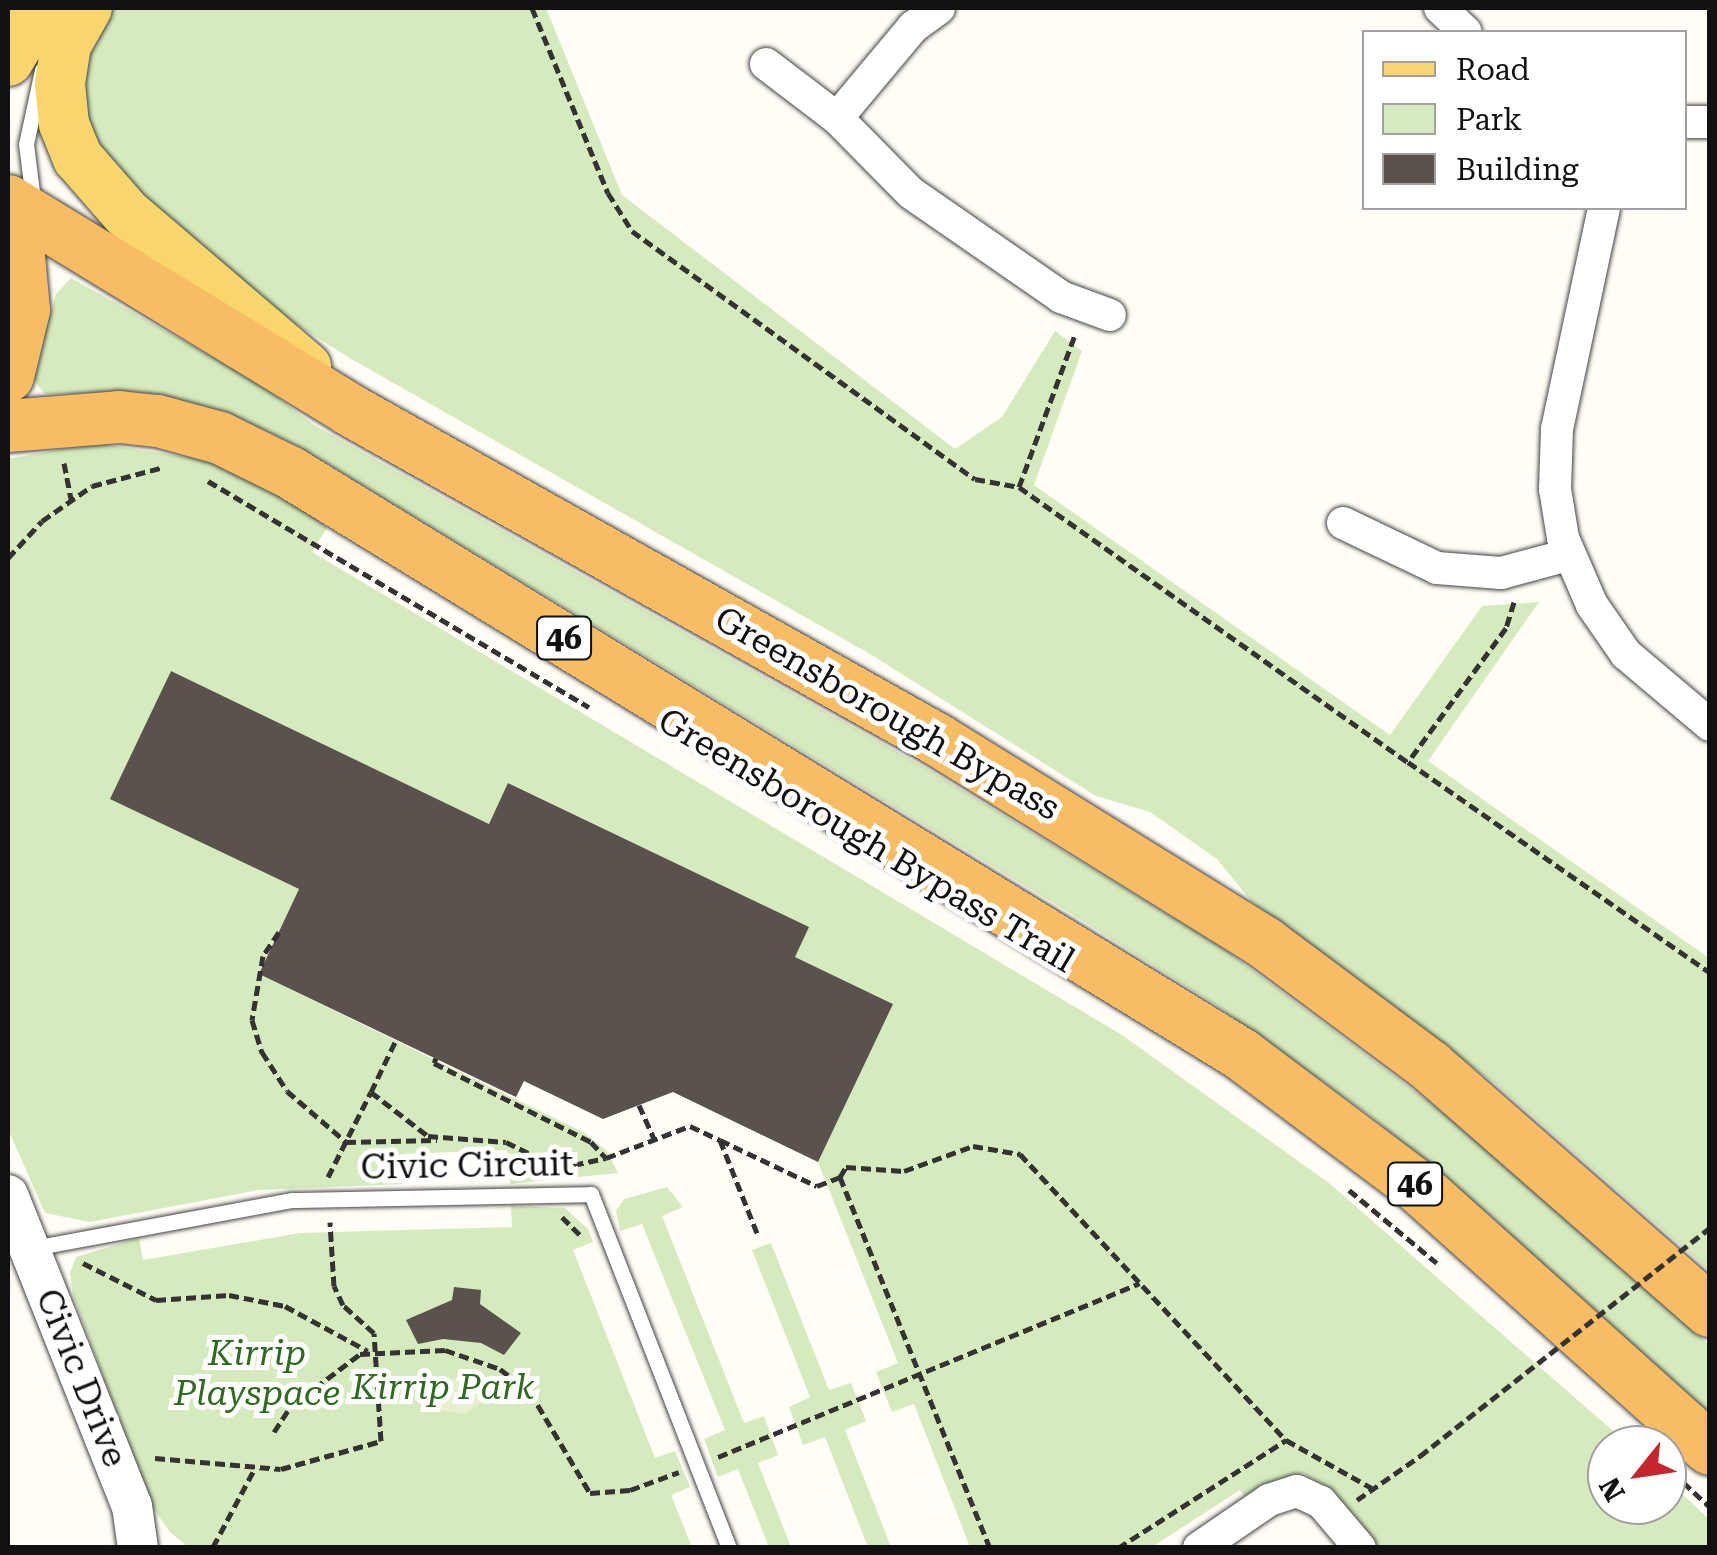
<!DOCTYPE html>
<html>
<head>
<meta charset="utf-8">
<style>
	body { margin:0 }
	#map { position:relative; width:1717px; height:1555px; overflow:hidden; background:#fffdf5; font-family:"Roboto Serif",serif }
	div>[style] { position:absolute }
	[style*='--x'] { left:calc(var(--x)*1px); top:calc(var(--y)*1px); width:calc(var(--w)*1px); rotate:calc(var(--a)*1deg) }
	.green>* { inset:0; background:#d5ebbd }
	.pitch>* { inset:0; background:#e6f2cf }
	.building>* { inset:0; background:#5a524d }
	.path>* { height:5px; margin-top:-2.5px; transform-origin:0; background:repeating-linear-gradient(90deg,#333 0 10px,transparent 0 15px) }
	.roads { filter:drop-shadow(0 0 2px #444) drop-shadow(0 0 2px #444) }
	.service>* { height:15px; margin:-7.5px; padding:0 7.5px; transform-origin:7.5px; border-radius:7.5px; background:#fff }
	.minor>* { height:32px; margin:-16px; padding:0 16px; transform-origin:16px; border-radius:16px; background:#fff }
	.tertiary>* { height:40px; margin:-20px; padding:0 20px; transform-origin:20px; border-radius:20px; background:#fff }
	.primary>* { height:50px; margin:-25px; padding:0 25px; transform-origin:25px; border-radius:25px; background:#f9d66b }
	.trunk>* { height:52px; margin:-26px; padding:0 26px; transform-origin:26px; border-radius:26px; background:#f7bc64 }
	.path-bridge>* { height:5px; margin-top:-2.5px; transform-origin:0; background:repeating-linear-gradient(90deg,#333 0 10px,transparent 0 15px) }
	span { translate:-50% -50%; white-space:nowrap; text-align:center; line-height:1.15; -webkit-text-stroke:10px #fff; paint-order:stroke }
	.shield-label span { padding:2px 8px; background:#fff; border:2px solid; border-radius:8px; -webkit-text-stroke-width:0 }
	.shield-label { font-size:32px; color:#111; font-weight:700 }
	.street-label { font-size:35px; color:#111 }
	.park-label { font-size:35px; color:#2f6b1f; font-style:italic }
	.frame { position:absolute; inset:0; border:10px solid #111; pointer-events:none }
	.legend { position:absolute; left:1362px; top:30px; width:325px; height:180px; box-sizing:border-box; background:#fff; border:2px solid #a0a0a0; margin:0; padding:12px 18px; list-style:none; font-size:30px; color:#111 }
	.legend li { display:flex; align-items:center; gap:20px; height:50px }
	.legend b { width:50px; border:2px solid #a0a0a0 }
	.north { position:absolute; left:1587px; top:1425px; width:100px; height:100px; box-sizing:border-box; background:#fff; border:2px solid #a0a0a0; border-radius:50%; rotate:240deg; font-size:28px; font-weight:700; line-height:40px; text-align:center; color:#111 }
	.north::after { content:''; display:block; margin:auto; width:35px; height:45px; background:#c4262e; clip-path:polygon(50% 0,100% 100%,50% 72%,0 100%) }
</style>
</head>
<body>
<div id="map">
	<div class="green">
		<div style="clip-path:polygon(102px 8px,546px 8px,622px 195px,955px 449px,1002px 417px,1055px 331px,1082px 351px,1034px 485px,1390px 735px,1482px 606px,1539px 602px,1428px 761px,1709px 958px,1709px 1270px,1497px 1085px,1251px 901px,1217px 859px,1150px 812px,1096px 796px,870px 654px,348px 357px,274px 310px,125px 196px,75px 96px)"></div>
		<div style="clip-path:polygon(71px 278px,257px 382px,314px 425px,919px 764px,1226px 950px,1452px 1119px,1709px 1345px,1709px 1424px,1494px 1219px,1372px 1117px,1216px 1005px,1070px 913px,298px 446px,255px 426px,134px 392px,45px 394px,32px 378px,56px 294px)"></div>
		<div style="clip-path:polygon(95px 443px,213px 461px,303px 509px,327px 528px,312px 552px,1122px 1035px,1329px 1183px,1629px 1445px,1607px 1445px,1607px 1505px,1667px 1505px,1667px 1480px,1709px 1519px,1709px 1547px,1376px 1547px,1325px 1486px,1302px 1473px,1247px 1499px,1240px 1490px,1152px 1547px,970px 1547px,914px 1404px,892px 1412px,876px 1372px,898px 1363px,818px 1162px,892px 1003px,795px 957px,808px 927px,509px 783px,489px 824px,171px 671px,111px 798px,299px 889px,259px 974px,583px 1132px,607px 1151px,618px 1173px,510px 1184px,507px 1150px,401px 1154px,402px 1184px,258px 1190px,90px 1222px,45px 1213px,8px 1129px,8px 459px)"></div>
		<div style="clip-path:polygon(667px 1187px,683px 1207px,662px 1216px,744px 1423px,764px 1416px,778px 1455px,758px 1463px,791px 1547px,769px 1547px,738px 1469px,718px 1477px,704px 1439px,725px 1430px,642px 1224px,620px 1231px,616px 1211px,624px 1199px)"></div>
		<div style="clip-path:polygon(511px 1206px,565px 1208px,588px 1229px,593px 1242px,573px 1250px,655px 1458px,675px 1451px,690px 1487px,671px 1495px,692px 1547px,188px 1547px,170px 1532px,151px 1505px,73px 1295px,70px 1273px,76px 1257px,139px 1238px,143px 1260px,300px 1233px,512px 1227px)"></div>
		<div style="clip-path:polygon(771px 1243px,829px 1390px,851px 1383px,866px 1421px,845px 1430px,891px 1547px,868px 1547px,825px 1437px,803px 1445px,789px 1407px,810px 1397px,752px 1250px)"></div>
	</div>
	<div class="pitch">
		<div style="clip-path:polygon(487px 1378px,486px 1397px,466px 1414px,442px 1411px,429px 1393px,429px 1379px)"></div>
	</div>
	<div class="building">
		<div style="clip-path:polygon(171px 671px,489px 824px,508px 783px,809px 927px,795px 957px,893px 1004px,818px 1162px,673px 1092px,603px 1119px,524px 1081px,516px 1097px,259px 974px,299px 889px,110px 799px)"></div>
		<div style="clip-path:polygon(454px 1287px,481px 1290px,480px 1304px,521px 1333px,504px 1355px,481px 1343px,443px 1339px,418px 1344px,406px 1320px,452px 1300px)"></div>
	</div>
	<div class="path">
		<div style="--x:532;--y:8;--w:200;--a:67.7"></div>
		<div style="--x:608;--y:193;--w:45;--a:57.7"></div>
		<div style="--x:632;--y:231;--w:423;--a:35.9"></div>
		<div style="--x:975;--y:479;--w:45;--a:10.3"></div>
		<div style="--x:1019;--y:487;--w:476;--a:35.3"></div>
		<div style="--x:64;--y:463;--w:37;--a:79"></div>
		<div style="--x:208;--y:481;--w:443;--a:30.7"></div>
		<div style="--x:1019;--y:487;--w:162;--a:-69.8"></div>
		<div style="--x:8;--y:558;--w:50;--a:-47.4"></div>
		<div style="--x:42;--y:521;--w:61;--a:-35"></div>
		<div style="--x:92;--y:486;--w:74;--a:-14.8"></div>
		<div style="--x:1514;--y:602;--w:27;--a:107"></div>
		<div style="--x:1506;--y:628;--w:166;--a:126.2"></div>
		<div style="--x:1408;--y:762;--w:368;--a:34.9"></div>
		<div style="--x:279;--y:932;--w:29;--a:124"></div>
		<div style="--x:263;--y:956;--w:65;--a:99.8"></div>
		<div style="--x:252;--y:1020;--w:34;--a:73"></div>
		<div style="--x:262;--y:1052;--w:46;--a:57.3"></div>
		<div style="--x:287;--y:1091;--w:78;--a:40.8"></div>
		<div style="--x:346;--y:1142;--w:91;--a:-1.3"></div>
		<div style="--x:436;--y:1058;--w:5;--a:112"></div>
		<div style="--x:434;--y:1063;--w:176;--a:26.7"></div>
		<div style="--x:591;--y:1142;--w:22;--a:47"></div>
		<div style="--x:371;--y:1092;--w:58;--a:-64.3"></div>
		<div style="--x:639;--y:1105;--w:37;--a:66"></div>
		<div style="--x:720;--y:1140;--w:107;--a:25.4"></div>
		<div style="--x:817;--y:1186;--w:25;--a:-21"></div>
		<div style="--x:840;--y:1177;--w:12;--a:-59"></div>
		<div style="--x:846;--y:1167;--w:58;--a:3.9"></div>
		<div style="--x:904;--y:1171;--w:73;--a:-19.9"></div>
		<div style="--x:973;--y:1146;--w:48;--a:9.7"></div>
		<div style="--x:1020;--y:1154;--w:391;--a:47.1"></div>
		<div style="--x:1286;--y:1440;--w:98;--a:29.2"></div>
		<div style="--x:328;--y:1177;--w:95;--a:-63.2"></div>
		<div style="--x:371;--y:1092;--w:72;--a:37.7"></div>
		<div style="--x:428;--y:1136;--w:78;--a:4.4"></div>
		<div style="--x:506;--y:1142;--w:59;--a:26.1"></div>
		<div style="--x:559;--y:1168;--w:48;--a:-12"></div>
		<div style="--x:606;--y:1158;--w:90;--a:-20.9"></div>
		<div style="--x:690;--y:1126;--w:33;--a:25"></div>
		<div style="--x:720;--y:1140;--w:100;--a:68.3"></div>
		<div style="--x:840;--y:1177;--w:400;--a:68"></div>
		<div style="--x:1349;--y:1190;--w:114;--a:39.7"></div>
		<div style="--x:562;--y:1217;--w:27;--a:45"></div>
		<div style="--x:83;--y:1263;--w:82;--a:26.9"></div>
		<div style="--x:156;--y:1300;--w:73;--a:-3.9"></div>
		<div style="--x:229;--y:1295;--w:57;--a:11.1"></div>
		<div style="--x:285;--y:1306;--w:94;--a:28.5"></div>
		<div style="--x:274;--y:1432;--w:31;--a:-57"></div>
		<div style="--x:291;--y:1406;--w:86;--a:-37"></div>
		<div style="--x:360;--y:1354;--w:85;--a:-2.7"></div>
		<div style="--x:445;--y:1350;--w:58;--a:19.1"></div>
		<div style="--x:500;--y:1369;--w:38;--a:37"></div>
		<div style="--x:530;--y:1392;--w:117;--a:59.3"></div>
		<div style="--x:590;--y:1493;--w:40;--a:-4.3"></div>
		<div style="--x:630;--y:1490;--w:52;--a:-20.2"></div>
		<div style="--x:718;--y:1457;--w:456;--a:-22.4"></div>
		<div style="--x:155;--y:1458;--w:126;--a:5"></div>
		<div style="--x:281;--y:1469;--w:104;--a:-15.6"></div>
		<div style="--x:381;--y:1441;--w:108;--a:-93.7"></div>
		<div style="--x:374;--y:1333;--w:42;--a:-137.9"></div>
		<div style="--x:343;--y:1305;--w:21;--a:-115"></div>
		<div style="--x:334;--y:1286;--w:64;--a:-93.6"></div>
		<div style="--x:1683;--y:1482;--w:37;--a:43"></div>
		<div style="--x:1357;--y:1500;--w:77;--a:-34.9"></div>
		<div style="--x:213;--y:1547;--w:89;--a:-62"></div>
		<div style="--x:1118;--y:1548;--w:200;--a:-32.7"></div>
	</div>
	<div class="roads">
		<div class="service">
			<div style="--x:33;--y:200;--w:56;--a:-97.1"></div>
			<div style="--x:26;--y:144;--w:76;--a:-77.8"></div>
			<div style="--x:33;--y:1248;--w:263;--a:-10.5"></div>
			<div style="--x:292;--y:1200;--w:299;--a:-1.1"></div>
			<div style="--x:591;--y:1194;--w:380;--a:68.7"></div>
		</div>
		<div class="minor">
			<div style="--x:1440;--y:8;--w:35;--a:43"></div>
			<div style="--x:766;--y:64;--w:89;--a:37.3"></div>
			<div style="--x:837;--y:118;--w:105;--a:45.4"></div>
			<div style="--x:911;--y:193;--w:183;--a:34.7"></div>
			<div style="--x:1061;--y:297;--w:52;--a:20.2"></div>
			<div style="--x:837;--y:118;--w:119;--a:-50.1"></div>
			<div style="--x:913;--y:27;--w:32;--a:-36"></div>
			<div style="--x:1684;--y:122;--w:26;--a:0"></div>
			<div style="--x:1604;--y:208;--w:226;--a:102"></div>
			<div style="--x:1557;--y:429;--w:60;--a:91.9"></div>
			<div style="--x:1555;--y:489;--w:50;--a:80.7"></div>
			<div style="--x:1563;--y:538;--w:73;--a:66.6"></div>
			<div style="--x:1592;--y:605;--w:60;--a:55.2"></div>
			<div style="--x:1626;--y:654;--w:110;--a:40.2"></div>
			<div style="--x:1343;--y:523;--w:104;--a:25.6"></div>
			<div style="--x:1437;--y:568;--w:64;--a:4.5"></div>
			<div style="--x:1501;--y:573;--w:69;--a:-15"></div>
			<div style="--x:1199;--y:1548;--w:85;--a:-34.4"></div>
			<div style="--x:1269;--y:1500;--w:29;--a:-18"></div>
			<div style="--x:1297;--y:1491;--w:26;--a:25"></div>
			<div style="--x:1321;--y:1502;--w:60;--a:49.7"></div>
		</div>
		<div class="tertiary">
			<div style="--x:8;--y:1195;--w:335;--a:68.3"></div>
			<div style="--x:132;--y:1506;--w:42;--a:81.9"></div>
		</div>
		<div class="primary">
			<div style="--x:87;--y:8;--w:43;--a:119.6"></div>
			<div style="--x:66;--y:45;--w:39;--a:99"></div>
			<div style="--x:60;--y:84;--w:40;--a:84.3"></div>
			<div style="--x:64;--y:124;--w:37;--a:68"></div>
			<div style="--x:78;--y:158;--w:73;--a:48.9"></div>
			<div style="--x:126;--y:213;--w:237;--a:40.5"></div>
			<div style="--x:8;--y:61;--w:62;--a:-58.9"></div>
		</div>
		<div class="trunk">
			<div style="--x:8;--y:201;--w:401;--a:31.4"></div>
			<div style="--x:350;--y:410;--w:674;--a:29.3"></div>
			<div style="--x:938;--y:740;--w:385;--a:31.8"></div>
			<div style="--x:1265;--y:943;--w:206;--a:36.7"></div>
			<div style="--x:1430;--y:1066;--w:372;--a:41.2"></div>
			<div style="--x:8;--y:224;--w:34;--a:71"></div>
			<div style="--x:19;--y:256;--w:54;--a:84.7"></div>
			<div style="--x:24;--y:310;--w:68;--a:103.6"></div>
			<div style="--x:8;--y:426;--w:111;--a:-4.6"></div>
			<div style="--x:119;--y:417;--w:39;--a:6"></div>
			<div style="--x:158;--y:421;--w:64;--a:15.3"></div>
			<div style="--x:220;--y:438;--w:79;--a:26.2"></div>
			<div style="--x:291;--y:473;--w:1114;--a:31.45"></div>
			<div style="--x:1241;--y:1054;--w:221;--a:36.9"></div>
			<div style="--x:1418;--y:1187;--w:392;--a:41.9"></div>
		</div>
	</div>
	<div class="path-bridge">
		<div style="--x:1420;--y:1456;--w:369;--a:-38.2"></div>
	</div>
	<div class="shield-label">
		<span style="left:564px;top:638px">46</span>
		<span style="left:1415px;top:1184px">46</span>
	</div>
	<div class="street-label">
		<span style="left:887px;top:714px;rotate:30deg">Greensborough Bypass</span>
		<span style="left:866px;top:841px;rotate:31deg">Greensborough Bypass Trail</span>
		<span style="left:467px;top:1166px;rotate:-1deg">Civic Circuit</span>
		<span style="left:81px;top:1378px;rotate:68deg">Civic Drive</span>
	</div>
	<div class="park-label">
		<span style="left:257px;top:1374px">Kirrip<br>Playspace</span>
		<span style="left:443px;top:1388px">Kirrip Park</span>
	</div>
	<div class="frame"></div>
	<ul class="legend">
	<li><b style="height:12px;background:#f9d66b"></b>Road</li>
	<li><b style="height:28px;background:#d5ebbd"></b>Park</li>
	<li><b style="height:28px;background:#5a524d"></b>Building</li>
	</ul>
	<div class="north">N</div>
</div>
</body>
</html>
